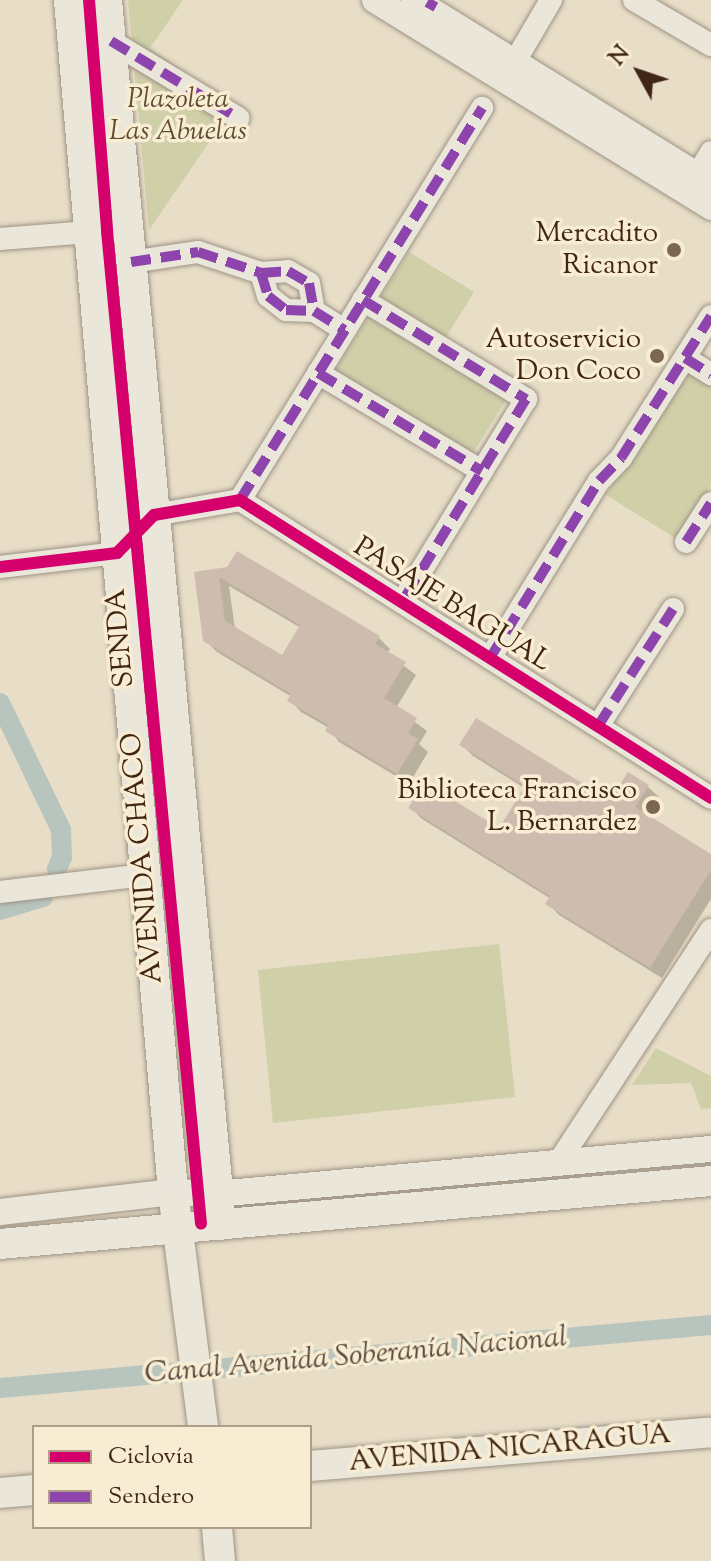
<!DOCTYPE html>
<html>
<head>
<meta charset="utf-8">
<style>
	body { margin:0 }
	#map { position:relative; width:711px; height:1561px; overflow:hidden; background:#e8ddc6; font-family:"Sorts Mill Goudy",serif }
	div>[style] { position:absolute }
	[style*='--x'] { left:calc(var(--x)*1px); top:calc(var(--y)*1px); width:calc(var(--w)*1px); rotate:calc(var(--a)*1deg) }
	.green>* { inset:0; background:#cfcfa8 }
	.shadow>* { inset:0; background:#0003 }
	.canal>* { height:20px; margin:-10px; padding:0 10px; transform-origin:10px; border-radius:10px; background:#b7c5be }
	.building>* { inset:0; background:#cebdaf }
	.roads { filter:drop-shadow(0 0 2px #9d9385) drop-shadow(0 0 2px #9d9385) }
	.minor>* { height:22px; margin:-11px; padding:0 11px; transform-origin:11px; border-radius:11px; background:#ebe6da }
	.tertiary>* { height:26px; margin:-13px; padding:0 13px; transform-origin:13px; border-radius:13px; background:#ebe6da }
	.secondary>* { height:30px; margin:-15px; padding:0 15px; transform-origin:15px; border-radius:15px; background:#ebe6da }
	.quiet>* { height:10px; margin-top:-5px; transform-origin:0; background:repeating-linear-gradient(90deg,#8e44ad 0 20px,transparent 0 30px) }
	.cycleway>* { height:12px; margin:-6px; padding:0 6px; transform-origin:6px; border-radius:6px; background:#d6006c }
	.dots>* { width:22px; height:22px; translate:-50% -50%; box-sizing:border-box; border:4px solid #f8edd2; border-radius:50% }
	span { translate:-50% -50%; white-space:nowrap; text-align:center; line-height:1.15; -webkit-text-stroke:7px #f8edd2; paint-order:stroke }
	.park-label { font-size:28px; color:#604e35; font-style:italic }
	.poi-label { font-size:28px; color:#412617 }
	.right { translate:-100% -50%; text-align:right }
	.street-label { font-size:28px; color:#412617 }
	.water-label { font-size:30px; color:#594b40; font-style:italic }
	.legend { position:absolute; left:32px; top:1425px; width:280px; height:104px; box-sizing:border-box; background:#f8edd2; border:2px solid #af9d87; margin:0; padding:10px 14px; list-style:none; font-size:24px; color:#412617 }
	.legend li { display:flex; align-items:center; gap:16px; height:40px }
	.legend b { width:40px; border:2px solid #af9d87 }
	.north { position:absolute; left:599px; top:32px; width:80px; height:80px; -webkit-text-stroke:6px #f8edd2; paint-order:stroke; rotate:310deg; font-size:22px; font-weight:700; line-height:32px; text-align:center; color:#412617 }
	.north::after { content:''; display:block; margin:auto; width:28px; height:36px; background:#412617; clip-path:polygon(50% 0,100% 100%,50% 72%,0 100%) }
</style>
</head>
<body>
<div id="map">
	<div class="green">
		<div style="clip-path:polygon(79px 0,96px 0,114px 218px,97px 220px)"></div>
		<div style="clip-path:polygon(128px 0,183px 0,150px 48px,234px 106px,149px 230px)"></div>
		<div style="clip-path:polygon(409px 252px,474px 292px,435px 355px,506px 400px,471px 456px,334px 372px)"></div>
		<div style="clip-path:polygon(116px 261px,139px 489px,122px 490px,99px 263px)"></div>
		<div style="clip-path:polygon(685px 371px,711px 387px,711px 485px,677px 539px,606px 495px)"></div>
		<div style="clip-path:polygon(143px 582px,198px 1160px,181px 1162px,126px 584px)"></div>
		<div style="clip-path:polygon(499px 944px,515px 1097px,273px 1123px,258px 970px)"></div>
		<div style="clip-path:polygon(656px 1048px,711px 1076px,711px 1108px,701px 1109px,691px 1083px,632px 1085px)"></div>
	</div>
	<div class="shadow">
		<div style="clip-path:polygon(evenodd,228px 569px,379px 638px,390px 649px,387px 653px,416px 675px,396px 708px,427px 731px,419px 744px,428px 752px,409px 784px,339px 742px,329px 728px,301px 712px,290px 700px,292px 697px,217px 652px,205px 640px,196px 573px,228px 569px,229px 586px,301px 628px,283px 658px,235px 629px,229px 586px)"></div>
		<div style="clip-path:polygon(462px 745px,611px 803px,647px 786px,659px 797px,647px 817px,711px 857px,711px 899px,662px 978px,559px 915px,548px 903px,551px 899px,422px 819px,411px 808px,500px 831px,526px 789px,473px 756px)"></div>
	</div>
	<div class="canal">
		<div style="--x:0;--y:703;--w:141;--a:64.3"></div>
		<div style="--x:61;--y:830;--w:27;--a:88"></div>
		<div style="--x:62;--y:857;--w:13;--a:113"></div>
		<div style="--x:0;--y:910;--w:45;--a:-16.8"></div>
		<div style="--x:0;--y:1388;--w:714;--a:-5.06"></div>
	</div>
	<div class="building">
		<div style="clip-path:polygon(evenodd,237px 551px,380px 636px,375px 644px,406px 662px,384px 698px,417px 718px,408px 733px,418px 739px,397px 774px,325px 731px,328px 725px,287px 701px,291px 694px,203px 641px,194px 572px,227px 567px,237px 551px,219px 577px,300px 625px,282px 655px,225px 621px,219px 577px)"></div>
		<div style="clip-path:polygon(476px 718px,610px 800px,628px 772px,649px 785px,635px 807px,711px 854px,711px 870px,650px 968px,545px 904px,550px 896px,408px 808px,424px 782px,499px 828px,525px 786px,459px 745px)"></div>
	</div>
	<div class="roads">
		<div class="minor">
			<div style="--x:634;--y:0;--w:89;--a:30.3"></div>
			<div style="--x:111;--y:41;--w:149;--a:31.2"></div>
			<div style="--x:507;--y:75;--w:87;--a:-59.6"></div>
			<div style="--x:688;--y:191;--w:45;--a:-59.5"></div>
			<div style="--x:0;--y:239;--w:128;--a:-4.5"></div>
			<div style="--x:131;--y:262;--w:68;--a:-8.5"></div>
			<div style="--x:198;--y:252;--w:66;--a:18.4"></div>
			<div style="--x:261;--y:273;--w:24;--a:73"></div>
			<div style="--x:268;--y:296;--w:23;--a:38"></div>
			<div style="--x:286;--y:310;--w:28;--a:2"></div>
			<div style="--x:314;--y:311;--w:36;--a:32"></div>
			<div style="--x:261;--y:273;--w:27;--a:-4"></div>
			<div style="--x:288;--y:271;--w:24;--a:30"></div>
			<div style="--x:309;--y:283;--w:28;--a:80"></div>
			<div style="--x:363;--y:300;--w:191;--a:31.3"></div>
			<div style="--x:526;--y:399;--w:238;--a:121.4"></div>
			<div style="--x:685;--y:358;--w:31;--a:32"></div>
			<div style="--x:318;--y:373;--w:191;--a:30.9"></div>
			<div style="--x:240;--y:500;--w:461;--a:-58.3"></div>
			<div style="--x:686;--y:542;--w:46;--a:-57.3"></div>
			<div style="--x:0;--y:567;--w:118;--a:-6.8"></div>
			<div style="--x:117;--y:553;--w:53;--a:-45.8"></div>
			<div style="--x:154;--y:515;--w:87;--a:-9.9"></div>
			<div style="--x:240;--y:500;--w:557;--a:32.32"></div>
			<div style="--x:490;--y:658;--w:208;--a:-58.4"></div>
			<div style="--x:599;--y:481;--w:32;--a:-46"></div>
			<div style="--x:621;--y:458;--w:168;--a:-57.6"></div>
			<div style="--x:598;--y:726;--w:139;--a:-57.3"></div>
			<div style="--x:0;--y:892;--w:145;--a:-6.7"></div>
			<div style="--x:558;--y:1163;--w:279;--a:-56.7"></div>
		</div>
		<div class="tertiary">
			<div style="--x:375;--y:0;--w:395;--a:31.6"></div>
			<div style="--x:414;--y:0;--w:349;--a:31.8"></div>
			<div style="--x:0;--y:1212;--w:174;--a:-6.6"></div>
			<div style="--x:173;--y:1192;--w:43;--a:2.7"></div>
			<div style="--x:216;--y:1194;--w:497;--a:-5.2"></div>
		</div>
		<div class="secondary">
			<div style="--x:69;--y:0;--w:1197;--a:85.01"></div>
			<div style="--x:173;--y:1192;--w:237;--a:82.7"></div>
			<div style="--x:107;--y:0;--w:1230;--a:84.68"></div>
			<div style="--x:0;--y:1244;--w:714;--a:-5.06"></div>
			<div style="--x:310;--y:1466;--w:402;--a:-4.8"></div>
			<div style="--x:0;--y:1493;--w:34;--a:-5"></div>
			<div style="--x:217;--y:1527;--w:34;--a:85"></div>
		</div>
	</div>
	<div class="quiet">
		<div style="--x:429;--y:9;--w:10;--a:-61"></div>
		<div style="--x:111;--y:41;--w:149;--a:31.2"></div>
		<div style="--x:131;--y:262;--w:68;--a:-8.5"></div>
		<div style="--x:198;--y:252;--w:66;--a:18.4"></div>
		<div style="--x:261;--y:273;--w:24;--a:73"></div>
		<div style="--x:268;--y:296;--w:23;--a:38"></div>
		<div style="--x:286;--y:310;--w:28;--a:2"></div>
		<div style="--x:314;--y:311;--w:36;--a:32"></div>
		<div style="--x:261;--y:273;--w:27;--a:-4"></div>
		<div style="--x:288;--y:271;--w:24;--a:30"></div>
		<div style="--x:309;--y:283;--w:28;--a:80"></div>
		<div style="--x:363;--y:300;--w:191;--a:31.3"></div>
		<div style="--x:526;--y:399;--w:238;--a:121.4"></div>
		<div style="--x:685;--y:358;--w:31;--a:32"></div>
		<div style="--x:318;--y:373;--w:191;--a:30.9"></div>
		<div style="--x:240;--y:500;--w:461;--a:-58.3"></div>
		<div style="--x:686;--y:542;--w:46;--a:-57.3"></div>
		<div style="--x:490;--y:658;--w:208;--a:-58.4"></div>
		<div style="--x:599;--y:481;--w:32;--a:-46"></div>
		<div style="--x:621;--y:458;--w:168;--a:-57.6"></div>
		<div style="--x:598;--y:726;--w:139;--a:-57.3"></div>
	</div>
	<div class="cycleway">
		<div style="--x:89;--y:0;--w:232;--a:85.5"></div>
		<div style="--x:107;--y:231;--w:997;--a:84.59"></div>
		<div style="--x:0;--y:567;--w:118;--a:-6.8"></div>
		<div style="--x:117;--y:553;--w:53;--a:-45.8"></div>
		<div style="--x:154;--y:515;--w:87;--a:-9.9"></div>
		<div style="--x:240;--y:500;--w:557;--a:32.32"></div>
	</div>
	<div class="dots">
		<div style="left:674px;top:250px;background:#7b6654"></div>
		<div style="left:657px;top:356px;background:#7b6654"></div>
		<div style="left:653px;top:807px;background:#7b6654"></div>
	</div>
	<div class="park-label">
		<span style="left:178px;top:116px">Plazoleta<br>Las Abuelas</span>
	</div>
	<div class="poi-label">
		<span class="right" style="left:658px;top:250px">Mercadito<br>Ricanor</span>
		<span class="right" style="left:641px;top:356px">Autoservicio<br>Don Coco</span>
		<span class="right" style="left:637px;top:807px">Biblioteca Francisco<br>L. Bernardez</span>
	</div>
	<div class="street-label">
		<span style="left:452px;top:605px;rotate:32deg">PASAJE BAGUAL</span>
		<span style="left:121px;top:638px;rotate:-95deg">SENDA</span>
		<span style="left:143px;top:858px;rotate:-95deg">AVENIDA CHACO</span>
		<span style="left:510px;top:1449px;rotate:-5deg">AVENIDA NICARAGUA</span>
	</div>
	<div class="water-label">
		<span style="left:356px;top:1357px;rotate:-5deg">Canal Avenida Soberanía Nacional</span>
	</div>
	<ul class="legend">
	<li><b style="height:10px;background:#d6006c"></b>Ciclovía</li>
	<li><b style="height:10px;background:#8e44ad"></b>Sendero</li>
	</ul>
	<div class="north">N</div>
</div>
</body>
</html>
